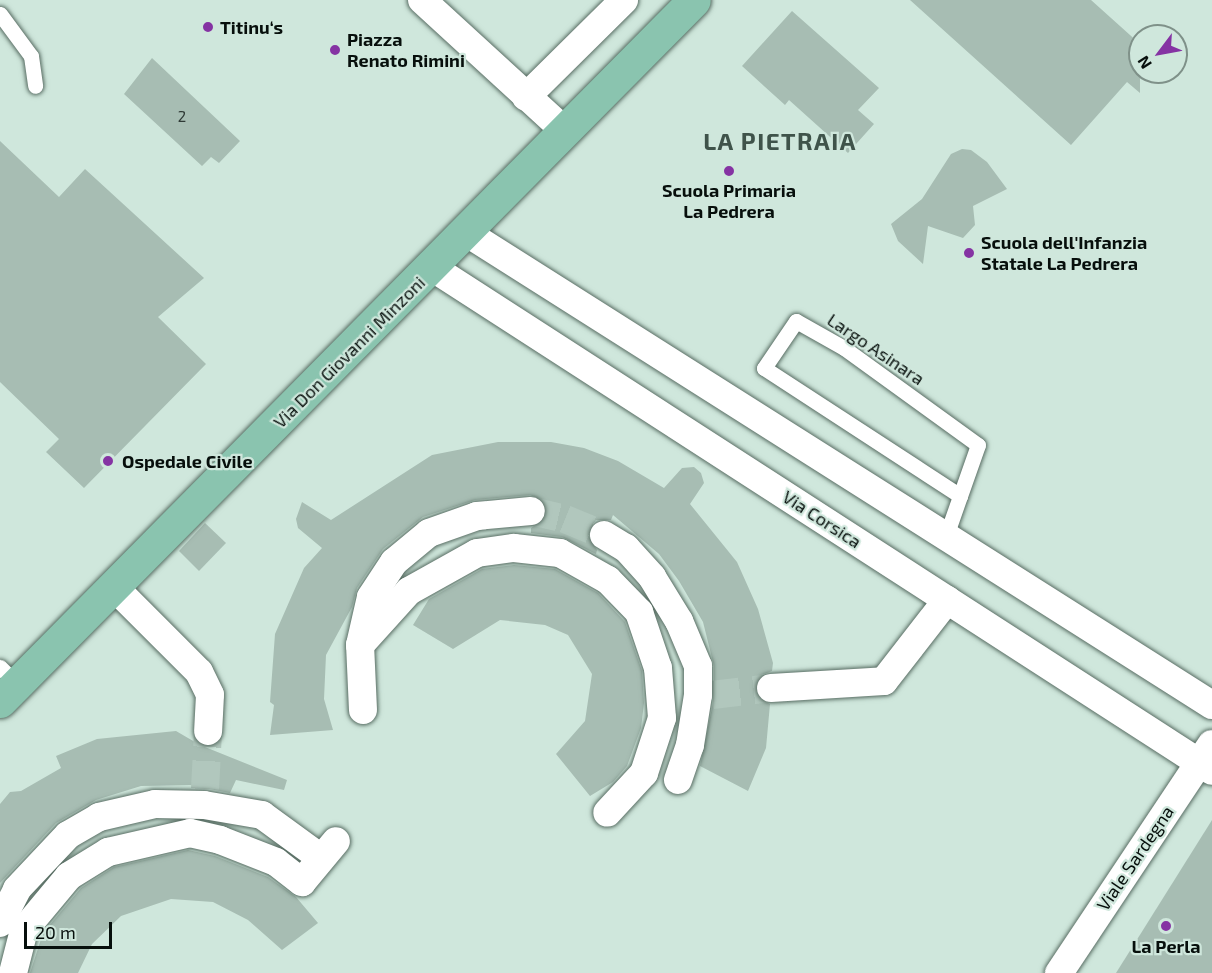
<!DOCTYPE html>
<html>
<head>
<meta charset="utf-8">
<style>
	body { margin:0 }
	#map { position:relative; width:1212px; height:973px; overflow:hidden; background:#cfe7dc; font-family:"Exo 2",sans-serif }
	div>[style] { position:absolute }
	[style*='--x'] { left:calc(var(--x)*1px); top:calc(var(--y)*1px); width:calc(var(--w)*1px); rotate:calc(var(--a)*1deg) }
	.building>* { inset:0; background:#a7bdb3 }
	.street-tunnel>* { height:28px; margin-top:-14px; transform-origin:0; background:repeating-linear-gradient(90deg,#b1c7bd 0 28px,transparent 0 42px) }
	.roads { filter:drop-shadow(0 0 2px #586d63) drop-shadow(0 0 2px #586d63) }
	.lane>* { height:15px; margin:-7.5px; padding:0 7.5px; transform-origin:7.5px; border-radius:7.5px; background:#fff }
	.street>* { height:28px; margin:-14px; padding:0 14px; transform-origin:14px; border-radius:14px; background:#fff }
	.primary>* { height:33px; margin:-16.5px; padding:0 16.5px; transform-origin:16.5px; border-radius:16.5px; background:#8ac4af }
	.dots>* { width:16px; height:16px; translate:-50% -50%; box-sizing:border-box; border:3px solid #cfe7dc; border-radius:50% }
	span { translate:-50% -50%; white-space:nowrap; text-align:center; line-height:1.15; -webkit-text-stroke:4.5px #cfe7dc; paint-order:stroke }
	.number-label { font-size:15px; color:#2f3a36 }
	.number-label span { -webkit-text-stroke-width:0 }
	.poi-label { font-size:18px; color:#070f0c; font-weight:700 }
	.left { translate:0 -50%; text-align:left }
	.street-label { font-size:18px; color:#070f0c }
	.district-label { font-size:24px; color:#3f534a; font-weight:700; letter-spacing:1.5px }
	.north { position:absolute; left:1128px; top:24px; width:60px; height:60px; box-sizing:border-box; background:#cfe7dc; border:2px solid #7f9189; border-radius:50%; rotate:238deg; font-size:16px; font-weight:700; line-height:24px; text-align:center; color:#070f0c }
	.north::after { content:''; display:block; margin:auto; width:21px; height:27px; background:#8533a3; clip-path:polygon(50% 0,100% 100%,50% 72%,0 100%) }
	.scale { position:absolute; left:24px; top:922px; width:88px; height:27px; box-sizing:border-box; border:3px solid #070f0c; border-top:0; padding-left:8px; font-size:18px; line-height:21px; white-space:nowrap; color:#070f0c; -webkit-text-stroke:4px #cfe7dc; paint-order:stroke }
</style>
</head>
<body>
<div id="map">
	<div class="building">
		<div style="clip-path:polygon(910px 0,1091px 0,1140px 44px,1140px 93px,1127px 82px,1071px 145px)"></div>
		<div style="clip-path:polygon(792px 11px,879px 88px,858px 110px,874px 124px,848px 153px,789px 100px,785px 105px,742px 66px)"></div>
		<div style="clip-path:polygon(152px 58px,240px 141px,219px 163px,211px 157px,202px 166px,124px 94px)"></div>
		<div style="clip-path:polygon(0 141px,59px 197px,85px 169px,204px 278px,158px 317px,206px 364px,84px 488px,46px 452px,59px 439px,0 382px)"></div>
		<div style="clip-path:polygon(962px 149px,971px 150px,987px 162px,1007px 189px,973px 206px,975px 225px,963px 238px,928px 226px,923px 264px,898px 241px,891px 224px,922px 199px,951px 154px)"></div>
		<div style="clip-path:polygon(498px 442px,551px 442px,584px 448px,618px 461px,664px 488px,682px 468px,694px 467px,701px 473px,704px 483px,690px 504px,737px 562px,758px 609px,773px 663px,772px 671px,761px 675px,755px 688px,758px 698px,770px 704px,766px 748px,748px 791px,700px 766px,714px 698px,714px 666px,703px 622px,679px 581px,659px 554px,613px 515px,611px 520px,596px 520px,590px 527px,588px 535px,597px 550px,596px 554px,562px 537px,531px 533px,531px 528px,546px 518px,547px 510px,544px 501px,530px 495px,475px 500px,423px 517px,383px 549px,357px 588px,352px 607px,326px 655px,324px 699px,333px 730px,270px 735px,274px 705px,270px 702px,275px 634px,304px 568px,322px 548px,298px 528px,296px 519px,302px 502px,331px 520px,432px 455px)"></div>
		<div style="clip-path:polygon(205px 523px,226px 543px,199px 571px,179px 551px)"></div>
		<div style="clip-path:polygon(514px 565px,555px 569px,598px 593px,625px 622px,642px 671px,644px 703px,641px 728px,627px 766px,613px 782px,590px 796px,556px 754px,585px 721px,592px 674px,568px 635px,545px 625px,500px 620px,453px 649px,413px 625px,429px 599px,482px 569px)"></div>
		<div style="clip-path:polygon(176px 731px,200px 745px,287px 780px,284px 790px,236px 780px,230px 793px,190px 785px,141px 786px,96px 800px,56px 823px,0 883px,0 804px,10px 792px,21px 791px,61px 768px,56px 756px,97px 739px)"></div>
		<div style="clip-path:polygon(1212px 820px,1212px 973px,1116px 973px)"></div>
		<div style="clip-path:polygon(188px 850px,215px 856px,268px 877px,296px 897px,318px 923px,282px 950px,248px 920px,213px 902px,171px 899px,121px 916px,92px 944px,78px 973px,30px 973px,43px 933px,81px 888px,114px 867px)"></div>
	</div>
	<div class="street-tunnel">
		<div style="--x:531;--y:511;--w:35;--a:13"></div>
		<div style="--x:565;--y:519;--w:42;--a:22.3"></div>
		<div style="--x:712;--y:695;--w:59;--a:-6.8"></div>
		<div style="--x:205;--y:789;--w:58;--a:-87"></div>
	</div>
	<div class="roads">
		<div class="lane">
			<div style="--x:0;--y:14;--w:52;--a:53.6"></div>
			<div style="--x:31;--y:56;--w:30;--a:82"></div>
			<div style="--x:946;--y:536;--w:42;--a:-70.7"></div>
			<div style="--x:960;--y:496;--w:54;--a:-70.6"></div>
			<div style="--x:978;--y:445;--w:165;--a:-144.1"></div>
			<div style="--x:844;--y:348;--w:55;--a:-150.6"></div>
			<div style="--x:796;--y:321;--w:57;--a:124.2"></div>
			<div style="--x:764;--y:368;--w:234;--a:33.1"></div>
			<div style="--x:0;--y:667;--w:24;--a:45"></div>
		</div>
		<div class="street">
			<div style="--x:422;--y:0;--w:194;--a:42.5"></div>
			<div style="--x:526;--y:97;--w:138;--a:-44.7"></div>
			<div style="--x:467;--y:233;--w:882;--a:32.36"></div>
			<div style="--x:433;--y:268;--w:927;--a:32.85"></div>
			<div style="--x:604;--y:535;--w:26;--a:31"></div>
			<div style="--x:626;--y:548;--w:39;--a:48"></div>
			<div style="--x:652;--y:577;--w:52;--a:58.5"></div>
			<div style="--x:679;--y:621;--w:49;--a:67.1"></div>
			<div style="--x:698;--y:666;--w:29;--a:90"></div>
			<div style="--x:698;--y:695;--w:51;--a:99.1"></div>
			<div style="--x:690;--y:745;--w:37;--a:109"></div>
			<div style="--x:114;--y:587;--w:120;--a:45"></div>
			<div style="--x:199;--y:672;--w:25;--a:64"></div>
			<div style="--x:210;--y:695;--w:36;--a:93"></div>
			<div style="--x:360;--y:645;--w:73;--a:-47.8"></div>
			<div style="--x:409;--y:591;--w:78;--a:-29.2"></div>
			<div style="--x:477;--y:553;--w:37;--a:-8"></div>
			<div style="--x:514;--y:548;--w:46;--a:6.2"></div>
			<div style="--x:560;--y:553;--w:55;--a:29.4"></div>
			<div style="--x:608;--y:580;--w:45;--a:45.9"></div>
			<div style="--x:639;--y:612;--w:59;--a:71.3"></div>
			<div style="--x:658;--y:668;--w:50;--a:85.4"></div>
			<div style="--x:662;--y:718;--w:58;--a:108.1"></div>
			<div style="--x:644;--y:773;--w:54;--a:132.8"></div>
			<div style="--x:771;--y:688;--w:113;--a:-3.5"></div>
			<div style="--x:884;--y:681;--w:103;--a:-52.1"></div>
			<div style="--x:363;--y:710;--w:65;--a:-92.6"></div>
			<div style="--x:360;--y:645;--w:49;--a:-77.1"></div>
			<div style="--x:371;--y:597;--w:42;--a:-56.7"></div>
			<div style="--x:394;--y:562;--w:45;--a:-39.6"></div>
			<div style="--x:429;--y:533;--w:51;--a:-19.5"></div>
			<div style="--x:477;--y:516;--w:54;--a:-5.3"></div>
			<div style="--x:0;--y:923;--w:38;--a:-63"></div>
			<div style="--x:17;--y:889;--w:74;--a:-46.6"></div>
			<div style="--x:68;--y:835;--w:36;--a:-30"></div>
			<div style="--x:99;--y:817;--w:57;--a:-13.1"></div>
			<div style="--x:155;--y:804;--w:49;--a:1.2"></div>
			<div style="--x:204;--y:805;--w:59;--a:9.8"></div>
			<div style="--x:262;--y:815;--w:73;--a:36.1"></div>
			<div style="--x:13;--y:973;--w:44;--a:-75.7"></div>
			<div style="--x:24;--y:930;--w:70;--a:-50.2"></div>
			<div style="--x:69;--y:876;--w:46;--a:-31.6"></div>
			<div style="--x:108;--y:852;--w:84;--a:-13"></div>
			<div style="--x:190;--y:833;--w:31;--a:13"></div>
			<div style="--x:220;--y:840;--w:60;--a:21.4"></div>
			<div style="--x:276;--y:862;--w:33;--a:38"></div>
			<div style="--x:302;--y:882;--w:53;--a:-50.3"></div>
			<div style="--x:1059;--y:973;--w:275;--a:-56.3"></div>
		</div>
		<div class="primary">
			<div style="--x:0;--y:701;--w:986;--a:-45.29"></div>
		</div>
	</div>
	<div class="dots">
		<div style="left:208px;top:27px;background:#8533a3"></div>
		<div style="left:335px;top:50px;background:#8533a3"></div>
		<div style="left:729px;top:171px;background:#8533a3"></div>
		<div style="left:969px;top:253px;background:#8533a3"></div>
		<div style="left:108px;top:461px;background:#8533a3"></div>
		<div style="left:1166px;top:926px;background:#8533a3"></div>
	</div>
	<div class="number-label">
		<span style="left:182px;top:117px">2</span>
	</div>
	<div class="poi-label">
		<span class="left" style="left:220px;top:27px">Titinu‘s</span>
		<span class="left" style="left:347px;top:50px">Piazza<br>Renato Rimini</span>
		<span style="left:729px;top:201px">Scuola Primaria<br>La Pedrera</span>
		<span class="left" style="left:981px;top:253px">Scuola dell'Infanzia<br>Statale La Pedrera</span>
		<span class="left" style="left:122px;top:461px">Ospedale Civile</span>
		<span style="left:1166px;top:946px">La Perla</span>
	</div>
	<div class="street-label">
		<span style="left:876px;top:349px;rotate:34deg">Largo Asinara</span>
		<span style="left:349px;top:352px;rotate:-45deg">Via Don Giovanni Minzoni</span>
		<span style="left:822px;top:519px;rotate:33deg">Via Corsica</span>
		<span style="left:1135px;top:858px;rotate:-56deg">Viale Sardegna</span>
	</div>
	<div class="district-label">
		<span style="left:780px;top:141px">LA PIETRAIA</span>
	</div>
	<div class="north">N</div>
	<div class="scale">20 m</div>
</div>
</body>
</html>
